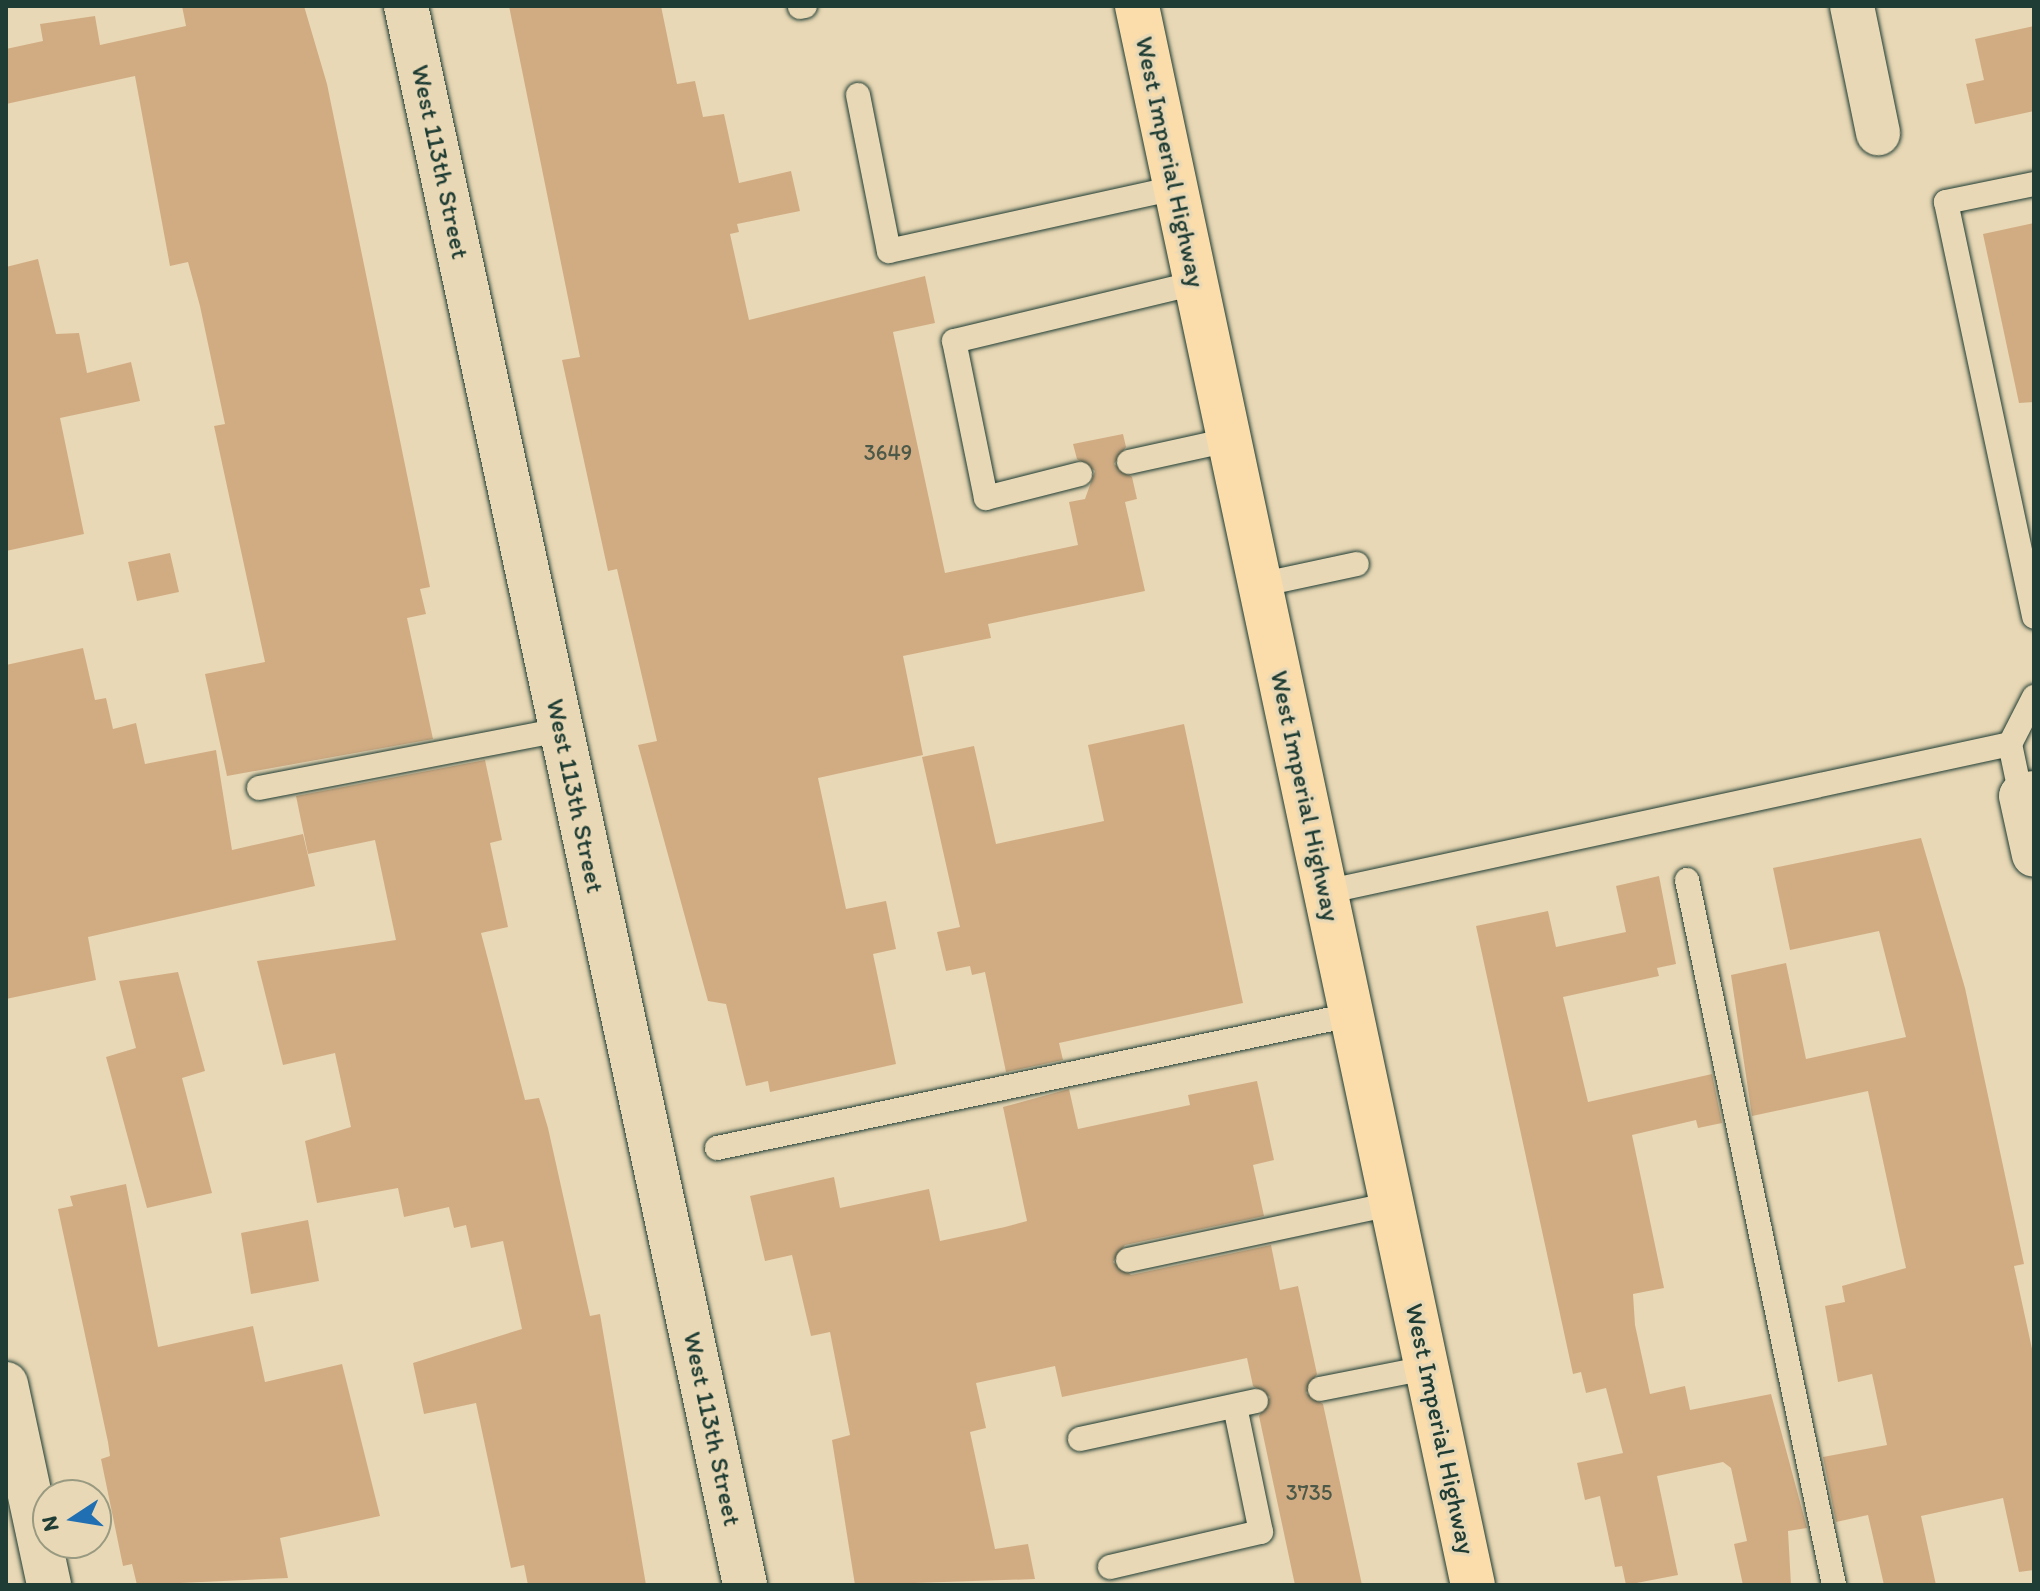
<!DOCTYPE html>
<html>
<head>
<meta charset="utf-8">
<style>
	body { margin:0 }
	#map { position:relative; width:2040px; height:1591px; overflow:hidden; background:#e9d8b5; font-family:Itim,sans-serif }
	div>[style] { position:absolute }
	[style*='--x'] { left:calc(var(--x)*1px); top:calc(var(--y)*1px); width:calc(var(--w)*1px); rotate:calc(var(--a)*1deg) }
	.building>* { inset:0; background:#d1ac83 }
	.roads { filter:drop-shadow(0 0 2px #1f3d34) drop-shadow(0 0 2px #1f3d34) }
	.service>* { height:24px; margin:-12px; padding:0 12px; transform-origin:12px; border-radius:12px; background:#e9d8b5 }
	.minor>* { height:44px; margin:-22px; padding:0 22px; transform-origin:22px; border-radius:22px; background:#e9d8b5 }
	.primary>* { height:44px; margin:-22px; padding:0 22px; transform-origin:22px; border-radius:22px; background:#fbddab }
	span { translate:-50% -50%; white-space:nowrap; text-align:center; line-height:1.15; -webkit-text-stroke:7px #e9d8b5; paint-order:stroke }
	.number-label { font-size:22px; color:#4c5948 }
	.number-label span { -webkit-text-stroke-width:0 }
	.street-label { font-size:26px; color:#1f3d34 }
	.frame { position:absolute; inset:0; border:8px solid #1f3d34; pointer-events:none }
	.north { position:absolute; left:32px; top:1479px; width:80px; height:80px; box-sizing:border-box; background:#e9d8b5; border:2px solid #989a81; border-radius:50%; rotate:258deg; font-size:22px; font-weight:700; line-height:32px; text-align:center; color:#1f3d34 }
	.north::after { content:''; display:block; margin:auto; width:28px; height:36px; background:#1f6fb2; clip-path:polygon(50% 0,100% 100%,50% 72%,0 100%) }
</style>
</head>
<body>
<div id="map">
	<div class="building">
		<div style="clip-path:polygon(182px 6px,304px 6px,327px 84px,430px 587px,420px 589px,426px 614px,407px 618px,433px 739px,227px 776px,205px 674px,265px 662px,214px 426px,225px 424px,200px 306px,188px 262px,170px 266px,135px 76px,6px 104px,6px 49px,43px 41px,40px 24px,95px 16px,100px 45px,186px 26px)"></div>
		<div style="clip-path:polygon(509px 6px,661px 6px,677px 84px,695px 81px,703px 117px,724px 114px,739px 183px,791px 171px,800px 211px,737px 224px,739px 232px,730px 234px,749px 320px,925px 276px,935px 323px,893px 332px,945px 573px,1078px 545px,1069px 502px,1085px 499px,1095px 471px,1077px 459px,1073px 444px,1123px 434px,1126px 447px,1114px 464px,1132px 477px,1137px 499px,1125px 502px,1145px 591px,988px 624px,991px 638px,903px 656px,923px 755px,818px 778px,846px 909px,886px 901px,896px 949px,873px 954px,896px 1064px,770px 1092px,768px 1081px,746px 1086px,726px 1004px,708px 1001px,638px 745px,657px 741px,617px 569px,608px 571px,562px 360px,580px 357px)"></div>
		<div style="clip-path:polygon(2034px 26px,2034px 111px,1975px 124px,1966px 84px,1984px 80px,1975px 39px)"></div>
		<div style="clip-path:polygon(2034px 223px,2034px 402px,2019px 403px,1983px 234px)"></div>
		<div style="clip-path:polygon(38px 259px,56px 334px,79px 333px,87px 373px,131px 362px,140px 401px,60px 418px,84px 534px,6px 551px,6px 267px)"></div>
		<div style="clip-path:polygon(170px 553px,179px 592px,137px 601px,128px 562px)"></div>
		<div style="clip-path:polygon(83px 648px,95px 700px,106px 698px,113px 729px,136px 723px,145px 764px,216px 750px,232px 850px,303px 834px,315px 886px,88px 937px,96px 980px,6px 999px,6px 665px)"></div>
		<div style="clip-path:polygon(1184px 724px,1243px 1003px,1059px 1043px,1063px 1060px,1006px 1072px,985px 972px,972px 975px,970px 966px,946px 971px,937px 932px,960px 927px,922px 757px,974px 746px,996px 844px,1104px 821px,1088px 745px)"></div>
		<div style="clip-path:polygon(485px 760px,502px 840px,490px 843px,508px 927px,481px 933px,525px 1100px,539px 1098px,548px 1128px,590px 1316px,600px 1314px,646px 1585px,528px 1585px,524px 1565px,511px 1568px,476px 1403px,424px 1414px,413px 1363px,522px 1329px,503px 1241px,471px 1248px,466px 1225px,454px 1228px,449px 1207px,404px 1217px,398px 1188px,317px 1203px,305px 1141px,351px 1127px,335px 1053px,283px 1065px,257px 961px,396px 940px,375px 840px,308px 854px,296px 796px)"></div>
		<div style="clip-path:polygon(1921px 838px,1965px 988px,2024px 1264px,2014px 1266px,2034px 1358px,2034px 1570px,2019px 1572px,2003px 1498px,1921px 1516px,1936px 1585px,1884px 1585px,1868px 1515px,1836px 1522px,1823px 1457px,1887px 1445px,1872px 1374px,1838px 1382px,1825px 1306px,1845px 1302px,1842px 1286px,1906px 1268px,1868px 1091px,1752px 1116px,1731px 975px,1786px 963px,1806px 1059px,1906px 1037px,1879px 931px,1790px 950px,1773px 868px)"></div>
		<div style="clip-path:polygon(1659px 876px,1676px 964px,1657px 968px,1659px 976px,1563px 997px,1588px 1102px,1712px 1074px,1722px 1123px,1698px 1128px,1696px 1120px,1632px 1135px,1664px 1288px,1633px 1294px,1635px 1325px,1650px 1394px,1685px 1386px,1690px 1410px,1771px 1394px,1807px 1528px,1788px 1531px,1791px 1585px,1743px 1585px,1734px 1544px,1747px 1541px,1731px 1468px,1723px 1462px,1657px 1476px,1678px 1575px,1626px 1585px,1622px 1566px,1615px 1567px,1600px 1496px,1585px 1500px,1577px 1463px,1623px 1453px,1606px 1388px,1586px 1393px,1581px 1372px,1573px 1374px,1476px 926px,1548px 911px,1556px 947px,1626px 932px,1616px 886px)"></div>
		<div style="clip-path:polygon(178px 972px,205px 1071px,182px 1078px,212px 1193px,147px 1208px,106px 1057px,136px 1048px,119px 981px)"></div>
		<div style="clip-path:polygon(1257px 1081px,1274px 1160px,1253px 1165px,1264px 1216px,1125px 1245px,1113px 1262px,1131px 1275px,1271px 1245px,1280px 1290px,1298px 1286px,1317px 1374px,1306px 1393px,1323px 1404px,1362px 1585px,1295px 1585px,1259px 1416px,1270px 1397px,1253px 1386px,1247px 1358px,1062px 1397px,1055px 1366px,976px 1383px,986px 1428px,970px 1432px,995px 1549px,1028px 1544px,1035px 1579px,855px 1585px,832px 1440px,850px 1435px,830px 1332px,811px 1336px,792px 1255px,765px 1261px,750px 1196px,834px 1177px,840px 1208px,929px 1189px,940px 1241px,1005px 1227px,1027px 1221px,1003px 1107px,1069px 1089px,1078px 1129px,1190px 1105px,1188px 1095px)"></div>
		<div style="clip-path:polygon(126px 1184px,158px 1347px,253px 1326px,265px 1382px,342px 1364px,380px 1516px,280px 1538px,288px 1578px,137px 1585px,132px 1564px,123px 1566px,101px 1459px,110px 1456px,108px 1442px,58px 1209px,73px 1206px,70px 1196px)"></div>
		<div style="clip-path:polygon(308px 1220px,319px 1281px,251px 1294px,241px 1233px)"></div>
	</div>
	<div class="roads">
		<div class="service">
			<div style="--x:800;--y:7;--w:5;--a:-11"></div>
			<div style="--x:858;--y:95;--w:159;--a:78.8"></div>
			<div style="--x:889;--y:251;--w:294;--a:-12.4"></div>
			<div style="--x:2034;--y:184;--w:90;--a:168.4"></div>
			<div style="--x:1946;--y:202;--w:424;--a:78"></div>
			<div style="--x:1129;--y:462;--w:102;--a:-12.4"></div>
			<div style="--x:1080;--y:474;--w:97;--a:165.7"></div>
			<div style="--x:986;--y:498;--w:160;--a:-101.5"></div>
			<div style="--x:954;--y:341;--w:249;--a:-13.5"></div>
			<div style="--x:1259;--y:585;--w:100;--a:-12.1"></div>
			<div style="--x:2010;--y:744;--w:53;--a:-62.9"></div>
			<div style="--x:259;--y:788;--w:308;--a:-10.9"></div>
			<div style="--x:1687;--y:880;--w:720;--a:78.22"></div>
			<div style="--x:1325;--y:892;--w:701;--a:-12.19"></div>
			<div style="--x:2010;--y:744;--w:53;--a:78.1"></div>
			<div style="--x:717;--y:1148;--w:648;--a:-11.85"></div>
			<div style="--x:1128;--y:1260;--w:270;--a:-12"></div>
			<div style="--x:1320;--y:1389;--w:108;--a:-11.2"></div>
			<div style="--x:1080;--y:1439;--w:180;--a:-12.2"></div>
			<div style="--x:1110;--y:1567;--w:155;--a:-13.1"></div>
			<div style="--x:1261;--y:1532;--w:128;--a:-101.7"></div>
		</div>
		<div class="minor">
			<div style="--x:406;--y:6;--w:1615;--a:77.88"></div>
			<div style="--x:1852;--y:6;--w:130;--a:78.4"></div>
			<div style="--x:2034;--y:793;--w:13;--a:167"></div>
			<div style="--x:2021;--y:796;--w:60;--a:77.6"></div>
			<div style="--x:6;--y:1384;--w:206;--a:77.9"></div>
		</div>
		<div class="primary">
			<div style="--x:1137;--y:6;--w:1614;--a:77.99"></div>
		</div>
	</div>
	<div class="number-label">
		<span style="left:888px;top:453px">3649</span>
		<span style="left:1309px;top:1493px">3735</span>
	</div>
	<div class="street-label">
		<span style="left:440px;top:162px;rotate:78deg">West 113th Street</span>
		<span style="left:1170px;top:162px;rotate:78deg">West Imperial Highway</span>
		<span style="left:575px;top:796px;rotate:78deg">West 113th Street</span>
		<span style="left:1305px;top:796px;rotate:78deg">West Imperial Highway</span>
		<span style="left:712px;top:1429px;rotate:78deg">West 113th Street</span>
		<span style="left:1440px;top:1429px;rotate:78deg">West Imperial Highway</span>
	</div>
	<div class="frame"></div>
	<div class="north">N</div>
</div>
</body>
</html>
